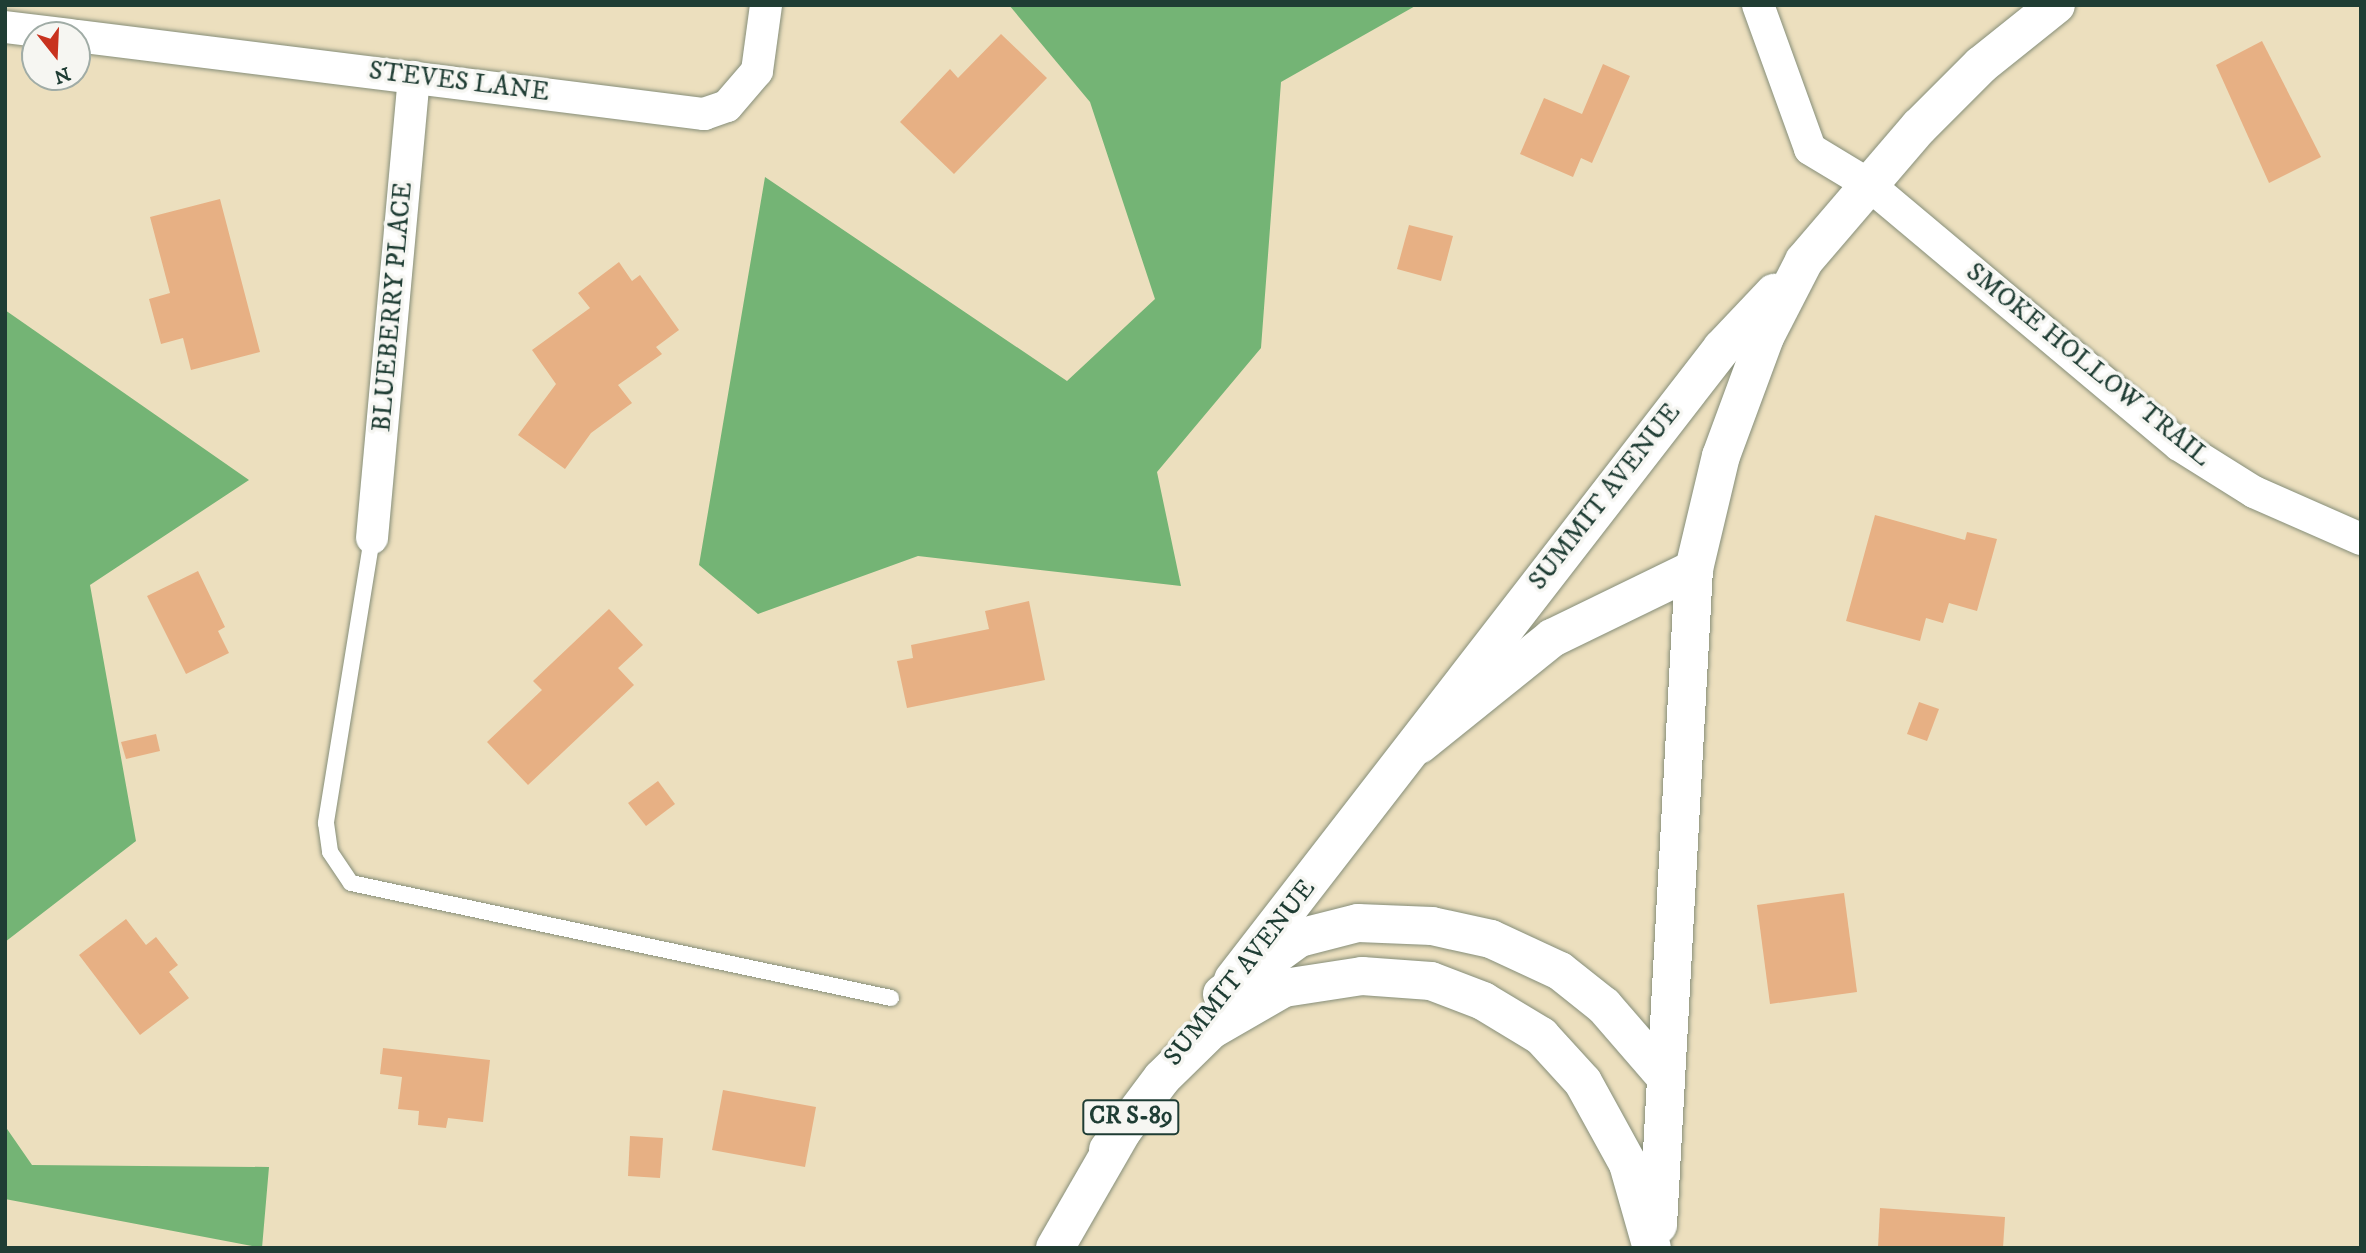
<!DOCTYPE html>
<html>
<head>
<meta charset="utf-8">
<style>
	body { margin:0 }
	#map { position:relative; width:2366px; height:1253px; overflow:hidden; background:#ecdfbe; font-family:"IM FELL DW Pica",serif }
	div>[style] { position:absolute }
	[style*='--x'] { left:calc(var(--x)*1px); top:calc(var(--y)*1px); width:calc(var(--w)*1px); rotate:calc(var(--a)*1deg) }
	.forest>* { inset:0; background:#74b475 }
	.building>* { inset:0; background:#e7b084 }
	.roads { filter:drop-shadow(0 0 2px #868e79) drop-shadow(0 0 2px #868e79) }
	.lane>* { height:16px; margin:-8px; padding:0 8px; transform-origin:8px; border-radius:8px; background:#fff }
	.street>* { height:32px; margin:-16px; padding:0 16px; transform-origin:16px; border-radius:16px; background:#fff }
	.secondary>* { height:38px; margin:-19px; padding:0 19px; transform-origin:19px; border-radius:19px; background:#fff }
	.primary>* { height:38px; margin:-19px; padding:0 19px; transform-origin:19px; border-radius:19px; background:#fff }
	.highway>* { height:38px; margin:-19px; padding:0 19px; transform-origin:19px; border-radius:19px; background:#fff }
	span { translate:-50% -50%; white-space:nowrap; text-align:center; line-height:1.15; -webkit-text-stroke:7px #f6f6f2; paint-order:stroke }
	.shield-label span { padding:2px 5px; background:#f6f6f2; border:2px solid; border-radius:5px; -webkit-text-stroke-width:0 }
	.shield-label { font-size:24px; color:#1f3d34; font-weight:700 }
	.street-label { font-size:26px; color:#1f3d34 }
	.frame { position:absolute; inset:0; border:7px solid #1f3d34; pointer-events:none }
	.north { position:absolute; left:21px; top:21px; width:70px; height:70px; box-sizing:border-box; background:#f6f6f2; border:2px solid #a0aca6; border-radius:50%; rotate:162deg; font-size:19px; font-weight:700; line-height:28px; text-align:center; color:#1f3d34 }
	.north::after { content:''; display:block; margin:auto; width:24px; height:32px; background:#c8321e; clip-path:polygon(50% 0,100% 100%,50% 72%,0 100%) }
</style>
</head>
<body>
<div id="map">
	<div class="forest">
		<div style="clip-path:polygon(1009px 5px,1417px 5px,1281px 82px,1261px 348px,1157px 472px,1181px 586px,918px 556px,758px 614px,699px 565px,765px 177px,1067px 381px,1155px 299px,1090px 102px)"></div>
		<div style="clip-path:polygon(5px 310px,249px 480px,90px 585px,136px 841px,5px 942px)"></div>
		<div style="clip-path:polygon(5px 1126px,32px 1165px,269px 1167px,262px 1248px,5px 1199px)"></div>
	</div>
	<div class="building">
		<div style="clip-path:polygon(1001px 34px,1047px 78px,954px 174px,900px 122px,950px 69px,958px 78px)"></div>
		<div style="clip-path:polygon(2262px 41px,2321px 157px,2269px 183px,2216px 65px)"></div>
		<div style="clip-path:polygon(1603px 64px,1630px 76px,1592px 163px,1581px 158px,1573px 177px,1520px 154px,1544px 98px,1582px 114px)"></div>
		<div style="clip-path:polygon(220px 199px,260px 352px,191px 370px,183px 338px,161px 344px,149px 299px,170px 293px,150px 217px)"></div>
		<div style="clip-path:polygon(1409px 225px,1453px 236px,1441px 281px,1397px 269px)"></div>
		<div style="clip-path:polygon(619px 262px,632px 281px,640px 275px,679px 330px,656px 347px,662px 354px,618px 385px,632px 403px,591px 433px,565px 469px,518px 435px,556px 384px,532px 350px,590px 308px,578px 293px)"></div>
		<div style="clip-path:polygon(1875px 515px,1965px 540px,1967px 532px,1997px 539px,1977px 611px,1949px 603px,1943px 623px,1926px 618px,1920px 641px,1846px 621px)"></div>
		<div style="clip-path:polygon(198px 571px,225px 627px,218px 631px,229px 653px,186px 674px,147px 596px)"></div>
		<div style="clip-path:polygon(1029px 601px,1045px 680px,907px 708px,897px 661px,913px 658px,911px 645px,989px 629px,985px 611px)"></div>
		<div style="clip-path:polygon(609px 609px,643px 645px,618px 668px,634px 685px,528px 785px,487px 742px,542px 690px,533px 681px)"></div>
		<div style="clip-path:polygon(1919px 702px,1939px 709px,1927px 741px,1907px 734px)"></div>
		<div style="clip-path:polygon(156px 734px,160px 751px,126px 759px,121px 742px)"></div>
		<div style="clip-path:polygon(658px 781px,675px 804px,646px 826px,628px 803px)"></div>
		<div style="clip-path:polygon(1844px 893px,1857px 992px,1770px 1004px,1757px 905px)"></div>
		<div style="clip-path:polygon(126px 919px,146px 945px,156px 937px,178px 965px,169px 972px,189px 998px,140px 1035px,79px 955px)"></div>
		<div style="clip-path:polygon(383px 1048px,490px 1060px,483px 1122px,448px 1118px,446px 1128px,418px 1125px,419px 1111px,398px 1109px,402px 1077px,380px 1074px)"></div>
		<div style="clip-path:polygon(723px 1090px,816px 1107px,805px 1167px,712px 1150px)"></div>
		<div style="clip-path:polygon(630px 1136px,663px 1138px,660px 1178px,628px 1176px)"></div>
		<div style="clip-path:polygon(1880px 1208px,2005px 1217px,2003px 1248px,1878px 1248px)"></div>
	</div>
	<div class="roads">
		<div class="lane">
			<div style="--x:372;--y:538;--w:289;--a:99.2"></div>
			<div style="--x:326;--y:823;--w:29;--a:82"></div>
			<div style="--x:330;--y:852;--w:37;--a:56"></div>
			<div style="--x:351;--y:883;--w:552;--a:12.02"></div>
		</div>
		<div class="street">
			<div style="--x:1758;--y:5;--w:153;--a:70.1"></div>
			<div style="--x:1810;--y:149;--w:68;--a:31.1"></div>
			<div style="--x:1868;--y:184;--w:406;--a:40"></div>
			<div style="--x:2179;--y:445;--w:89;--a:32.1"></div>
			<div style="--x:2254;--y:492;--w:117;--a:23.7"></div>
			<div style="--x:5;--y:27;--w:66;--a:6.9"></div>
			<div style="--x:77;--y:36;--w:632;--a:7.09"></div>
			<div style="--x:704;--y:114;--w:24;--a:-19"></div>
			<div style="--x:727;--y:106;--w:46;--a:-49.4"></div>
			<div style="--x:757;--y:71;--w:67;--a:-82.2"></div>
			<div style="--x:372;--y:538;--w:463;--a:-84.8"></div>
		</div>
		<div class="secondary">
			<div style="--x:1419;--y:745;--w:171;--a:-38.8"></div>
			<div style="--x:1552;--y:638;--w:158;--a:-25.9"></div>
			<div style="--x:1694;--y:569;--w:116;--a:-76.6"></div>
			<div style="--x:1721;--y:456;--w:127;--a:-69.7"></div>
			<div style="--x:1765;--y:337;--w:85;--a:-62.8"></div>
			<div style="--x:1804;--y:261;--w:177;--a:-49.4"></div>
			<div style="--x:1919;--y:127;--w:88;--a:-45"></div>
			<div style="--x:1981;--y:65;--w:96;--a:-38.7"></div>
			<div style="--x:1233;--y:980;--w:799;--a:-52.27"></div>
			<div style="--x:1722;--y:348;--w:76;--a:-46.6"></div>
		</div>
		<div class="primary">
			<div style="--x:1055;--y:1248;--w:144;--a:-60.1"></div>
		</div>
		<div class="highway">
			<div style="--x:1222;--y:994;--w:95;--a:-36"></div>
			<div style="--x:1299;--y:938;--w:61;--a:-14.3"></div>
			<div style="--x:1358;--y:923;--w:74;--a:2.3"></div>
			<div style="--x:1432;--y:926;--w:60;--a:12.4"></div>
			<div style="--x:1491;--y:939;--w:76;--a:24.9"></div>
			<div style="--x:1560;--y:971;--w:56;--a:38.5"></div>
			<div style="--x:1604;--y:1006;--w:89;--a:49.1"></div>
			<div style="--x:1108;--y:1150;--w:90;--a:-53.1"></div>
			<div style="--x:1162;--y:1078;--w:69;--a:-44.4"></div>
			<div style="--x:1211;--y:1030;--w:84;--a:-29.9"></div>
			<div style="--x:1284;--y:988;--w:79;--a:-8.7"></div>
			<div style="--x:1362;--y:976;--w:69;--a:4.1"></div>
			<div style="--x:1431;--y:981;--w:56;--a:21"></div>
			<div style="--x:1483;--y:1001;--w:68;--a:31.1"></div>
			<div style="--x:1541;--y:1036;--w:62;--a:47.6"></div>
			<div style="--x:1583;--y:1082;--w:94;--a:61.2"></div>
			<div style="--x:1628;--y:1164;--w:87;--a:74.1"></div>
			<div style="--x:1658;--y:1225;--w:657;--a:-86.86"></div>
		</div>
	</div>
	<div class="shield-label">
		<span style="left:1131px;top:1117px">CR S-89</span>
	</div>
	<div class="street-label">
		<span style="left:459px;top:82px;rotate:7deg">STEVES LANE</span>
		<span style="left:393px;top:307px;rotate:-85deg">BLUEBERRY PLACE</span>
		<span style="left:2088px;top:365px;rotate:39deg">SMOKE HOLLOW TRAIL</span>
		<span style="left:1605px;top:497px;rotate:-52deg">SUMMIT AVENUE</span>
		<span style="left:1240px;top:973px;rotate:-52deg">SUMMIT AVENUE</span>
	</div>
	<div class="frame"></div>
	<div class="north">N</div>
</div>
</body>
</html>
